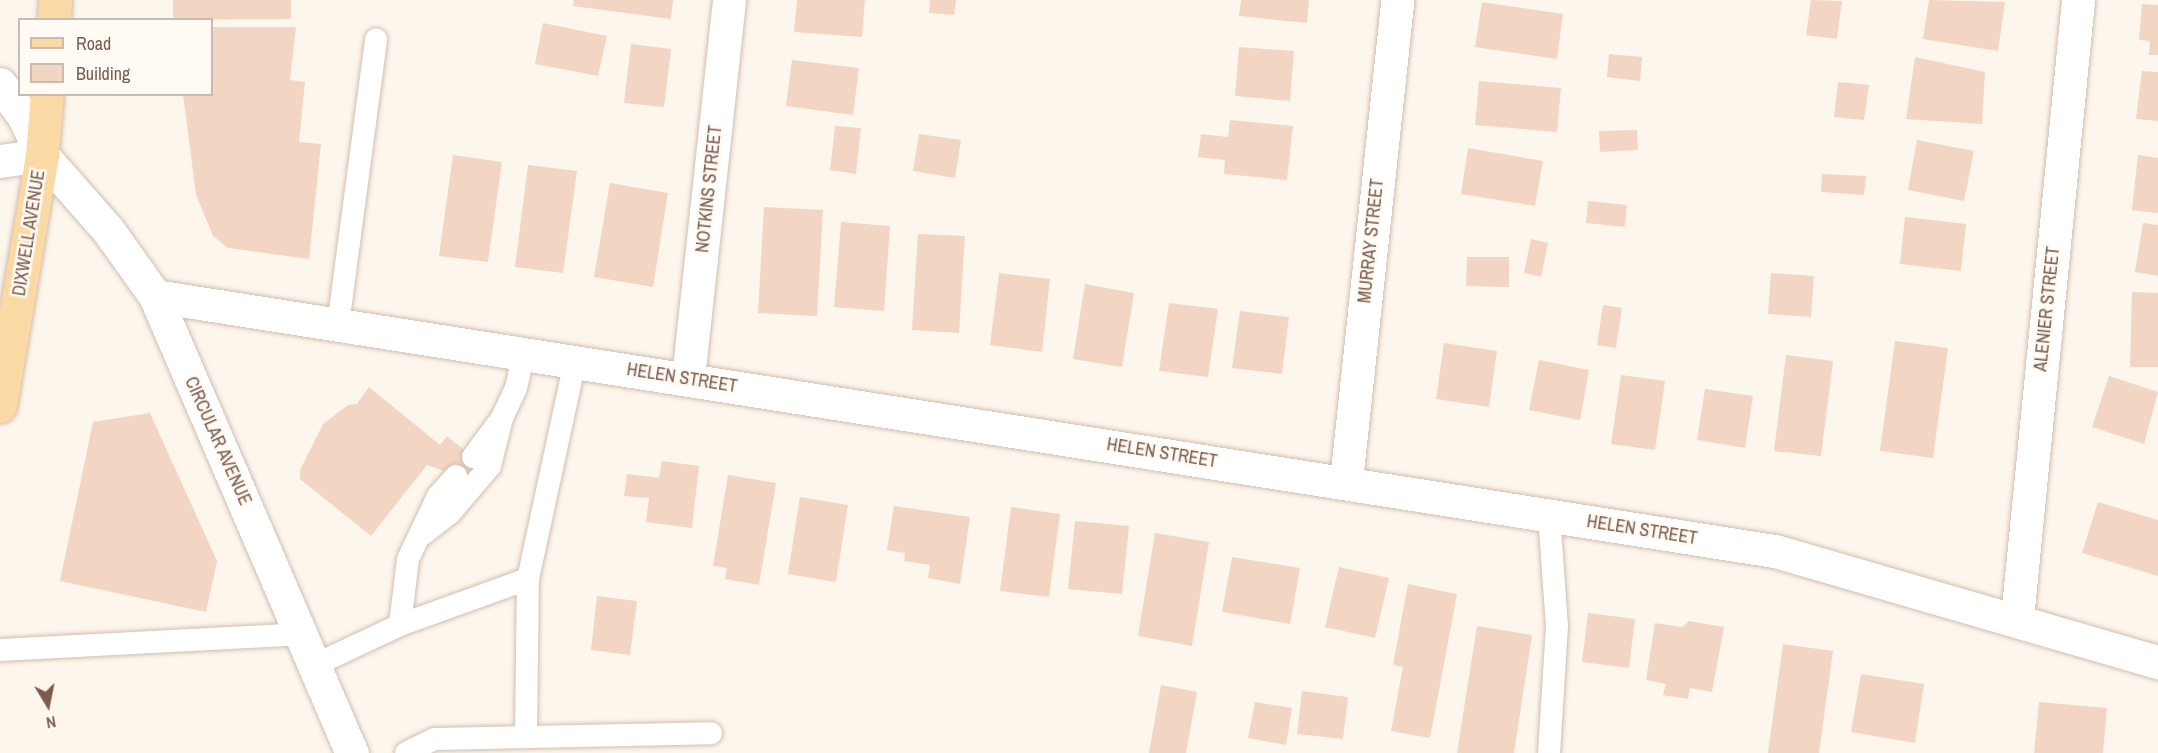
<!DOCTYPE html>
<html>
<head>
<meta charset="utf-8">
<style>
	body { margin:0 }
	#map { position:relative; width:2158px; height:753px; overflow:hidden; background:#fdf6ec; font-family:"Archivo Narrow",sans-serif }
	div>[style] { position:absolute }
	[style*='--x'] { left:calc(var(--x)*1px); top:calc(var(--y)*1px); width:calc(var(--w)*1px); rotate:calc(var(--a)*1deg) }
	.building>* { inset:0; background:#f3d5c3 }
	.roads { filter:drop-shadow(0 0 2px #d1beb0) drop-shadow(0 0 2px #d1beb0) }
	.service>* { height:22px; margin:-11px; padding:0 11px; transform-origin:11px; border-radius:11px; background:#fff }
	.minor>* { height:33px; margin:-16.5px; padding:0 16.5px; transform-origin:16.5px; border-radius:16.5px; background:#fff }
	.tertiary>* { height:33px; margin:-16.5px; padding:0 16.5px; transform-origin:16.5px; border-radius:16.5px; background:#fff }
	.secondary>* { height:33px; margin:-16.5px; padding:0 16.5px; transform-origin:16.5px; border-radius:16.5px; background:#fff }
	.primary>* { height:33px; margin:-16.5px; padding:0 16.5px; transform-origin:16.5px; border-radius:16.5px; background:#fbd9a5 }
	span { translate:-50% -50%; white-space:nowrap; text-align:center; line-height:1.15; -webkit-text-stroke:5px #fffaf3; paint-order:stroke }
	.street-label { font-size:18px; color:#7a5c4d }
	.legend { position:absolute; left:18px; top:18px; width:195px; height:78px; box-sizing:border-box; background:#fffaf3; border:2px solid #cabbb1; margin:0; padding:8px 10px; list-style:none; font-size:18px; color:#7a5c4d }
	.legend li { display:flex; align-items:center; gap:12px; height:30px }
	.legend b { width:30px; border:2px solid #cabbb1 }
	.north { position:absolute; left:18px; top:675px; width:60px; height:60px; -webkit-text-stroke:4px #fffaf3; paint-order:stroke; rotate:170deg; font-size:16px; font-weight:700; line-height:24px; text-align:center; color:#7a5c4d }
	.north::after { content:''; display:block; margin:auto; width:21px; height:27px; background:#7a5c4d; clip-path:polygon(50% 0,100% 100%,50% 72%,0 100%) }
</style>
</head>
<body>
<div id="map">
	<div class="building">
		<div style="clip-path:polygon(173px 0,291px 0,291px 19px,173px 20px)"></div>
		<div style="clip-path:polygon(574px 0,673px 0,671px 19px,573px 6px)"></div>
		<div style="clip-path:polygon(797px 0,865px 0,862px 37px,794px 32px)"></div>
		<div style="clip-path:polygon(930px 0,956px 0,954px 15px,929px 13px)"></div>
		<div style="clip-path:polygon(1241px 0,1309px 0,1307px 23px,1239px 16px)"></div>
		<div style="clip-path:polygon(1811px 0,1842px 1px,1837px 39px,1806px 35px)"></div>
		<div style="clip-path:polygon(1929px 0,2005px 2px,1998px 51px,1923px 39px)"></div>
		<div style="clip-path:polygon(1482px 2px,1563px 14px,1557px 59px,1475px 47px)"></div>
		<div style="clip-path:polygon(2142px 4px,2158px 5px,2158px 55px,2149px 55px,2150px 41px,2139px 40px)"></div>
		<div style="clip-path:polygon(543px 23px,607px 36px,598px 76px,535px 64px)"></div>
		<div style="clip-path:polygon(212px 27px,296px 27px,290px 80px,305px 82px,299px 142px,321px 144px,309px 259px,228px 248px,213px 236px,196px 195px,183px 94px,212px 94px)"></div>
		<div style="clip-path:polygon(631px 44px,671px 49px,664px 107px,624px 103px)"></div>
		<div style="clip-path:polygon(1239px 47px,1294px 51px,1290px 101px,1235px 96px)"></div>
		<div style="clip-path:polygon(1609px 54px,1642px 57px,1640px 81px,1607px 77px)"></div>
		<div style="clip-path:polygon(1915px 57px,1985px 72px,1982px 124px,1906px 119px)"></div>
		<div style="clip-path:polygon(792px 60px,859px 68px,853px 115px,786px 106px)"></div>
		<div style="clip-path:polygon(2142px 71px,2158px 72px,2158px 121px,2136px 119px)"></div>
		<div style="clip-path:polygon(1479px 81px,1561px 88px,1557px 132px,1475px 125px)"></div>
		<div style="clip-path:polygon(1838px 82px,1869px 85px,1864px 120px,1834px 117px)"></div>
		<div style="clip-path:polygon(1230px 120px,1293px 126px,1287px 180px,1224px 174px,1225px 160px,1198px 157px,1201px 134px,1228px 137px)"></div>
		<div style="clip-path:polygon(835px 126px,861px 128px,856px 174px,830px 170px)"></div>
		<div style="clip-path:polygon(1637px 130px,1638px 150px,1600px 152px,1599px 131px)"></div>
		<div style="clip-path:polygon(919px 134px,961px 140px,955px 178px,913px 171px)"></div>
		<div style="clip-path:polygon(1917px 140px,1974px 151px,1964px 201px,1908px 190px)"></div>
		<div style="clip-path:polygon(1468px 148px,1543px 161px,1535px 206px,1461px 194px)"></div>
		<div style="clip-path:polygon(453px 155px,502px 162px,488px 262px,439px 256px)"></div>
		<div style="clip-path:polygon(2138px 155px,2158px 158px,2158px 213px,2132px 210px)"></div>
		<div style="clip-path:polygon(528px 165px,577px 171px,563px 273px,515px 267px)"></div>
		<div style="clip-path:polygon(1822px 174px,1866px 176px,1864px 195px,1821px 192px)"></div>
		<div style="clip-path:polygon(610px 183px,668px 193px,653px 287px,594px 277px)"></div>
		<div style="clip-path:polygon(1588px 201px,1627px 205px,1625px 227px,1586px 223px)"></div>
		<div style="clip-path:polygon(764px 207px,823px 210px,817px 316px,758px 313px)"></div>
		<div style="clip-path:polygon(1905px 217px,1966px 224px,1961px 271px,1900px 264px)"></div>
		<div style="clip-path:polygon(841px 222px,890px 226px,884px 311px,834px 307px)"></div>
		<div style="clip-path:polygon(2143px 223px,2158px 225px,2158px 276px,2135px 272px)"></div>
		<div style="clip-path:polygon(918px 234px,965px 236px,959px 333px,912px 330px)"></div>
		<div style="clip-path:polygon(1531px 239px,1548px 243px,1541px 277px,1524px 273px)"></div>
		<div style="clip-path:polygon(1467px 257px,1509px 257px,1509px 287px,1466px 286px)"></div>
		<div style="clip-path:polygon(999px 273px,1050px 279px,1042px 352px,990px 345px)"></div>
		<div style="clip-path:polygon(1771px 273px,1814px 276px,1811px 317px,1768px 314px)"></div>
		<div style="clip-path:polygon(1085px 284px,1134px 293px,1122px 367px,1073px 359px)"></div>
		<div style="clip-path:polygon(2132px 292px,2158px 293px,2158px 367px,2130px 367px)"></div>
		<div style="clip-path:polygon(1169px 303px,1218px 309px,1208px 377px,1159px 371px)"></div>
		<div style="clip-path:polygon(1603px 305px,1622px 308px,1616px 348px,1597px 345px)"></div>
		<div style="clip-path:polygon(1240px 311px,1289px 317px,1282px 374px,1232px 368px)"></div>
		<div style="clip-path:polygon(1895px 341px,1948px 348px,1933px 458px,1880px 451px)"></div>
		<div style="clip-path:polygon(1444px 343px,1497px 351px,1489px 407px,1436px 399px)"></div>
		<div style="clip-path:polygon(1786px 355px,1833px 361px,1821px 456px,1774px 451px)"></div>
		<div style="clip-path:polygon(1539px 360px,1589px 370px,1580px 420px,1529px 410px)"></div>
		<div style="clip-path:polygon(1621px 375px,1665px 381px,1655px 450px,1611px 444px)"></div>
		<div style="clip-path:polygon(2109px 376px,2158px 392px,2144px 444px,2092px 427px)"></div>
		<div style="clip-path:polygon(369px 387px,440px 445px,447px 436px,486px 468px,474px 482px,427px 465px,371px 536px,300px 479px,300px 470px,323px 424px,348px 405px,357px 404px)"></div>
		<div style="clip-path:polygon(1705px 389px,1753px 396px,1745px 448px,1697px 440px)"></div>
		<div style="clip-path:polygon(150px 413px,217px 561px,206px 612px,60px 581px,93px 422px)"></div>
		<div style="clip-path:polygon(662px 461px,699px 466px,692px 528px,646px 522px,649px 498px,624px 496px,627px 474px,659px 478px)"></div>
		<div style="clip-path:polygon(728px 475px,776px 483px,759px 585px,725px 579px,727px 568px,713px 566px)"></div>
		<div style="clip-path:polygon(800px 497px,848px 505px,836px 582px,788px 574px)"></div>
		<div style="clip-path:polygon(2098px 502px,2158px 520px,2158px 576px,2082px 553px)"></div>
		<div style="clip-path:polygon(894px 506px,970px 517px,960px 584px,928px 578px,930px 565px,904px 561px,905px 553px,887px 550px)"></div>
		<div style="clip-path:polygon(1011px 507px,1060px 514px,1049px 597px,1000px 591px)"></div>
		<div style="clip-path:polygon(1075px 521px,1129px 526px,1122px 594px,1068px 589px)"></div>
		<div style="clip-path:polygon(1155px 533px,1209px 542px,1192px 646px,1138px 636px)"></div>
		<div style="clip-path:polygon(1232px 557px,1300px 568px,1290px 624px,1222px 612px)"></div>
		<div style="clip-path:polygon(1339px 567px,1389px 578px,1375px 638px,1325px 627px)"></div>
		<div style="clip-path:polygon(1408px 584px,1457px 594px,1430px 738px,1391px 731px,1403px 667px,1393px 665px)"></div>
		<div style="clip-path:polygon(597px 596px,637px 601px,630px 655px,591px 650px)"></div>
		<div style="clip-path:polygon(1588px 613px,1635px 619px,1629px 668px,1582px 662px)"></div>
		<div style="clip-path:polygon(1689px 621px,1724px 627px,1712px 692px,1690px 688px,1688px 699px,1663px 695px,1666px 684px,1646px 680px,1655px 623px,1682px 627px)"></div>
		<div style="clip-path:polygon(1477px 626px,1532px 635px,1514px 753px,1457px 753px)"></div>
		<div style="clip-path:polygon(1783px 644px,1833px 651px,1819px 753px,1768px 753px)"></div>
		<div style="clip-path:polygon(1861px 674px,1924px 684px,1915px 743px,1851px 732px)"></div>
		<div style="clip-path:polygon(1161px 685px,1197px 692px,1186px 753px,1149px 753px)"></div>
		<div style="clip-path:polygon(1302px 691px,1348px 697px,1343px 739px,1297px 734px)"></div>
		<div style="clip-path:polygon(1255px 702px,1292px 708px,1286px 745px,1248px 738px)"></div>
		<div style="clip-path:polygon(2039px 702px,2107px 708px,2103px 753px,2034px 753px)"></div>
	</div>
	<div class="roads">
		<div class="service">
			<div style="--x:338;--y:325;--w:288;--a:-82.4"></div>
			<div style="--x:473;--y:457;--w:49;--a:-53.4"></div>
			<div style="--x:502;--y:418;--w:33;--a:-65"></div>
			<div style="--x:516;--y:388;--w:36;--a:-77"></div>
			<div style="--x:1549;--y:515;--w:111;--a:85.9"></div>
			<div style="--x:1557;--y:626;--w:127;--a:93.6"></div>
			<div style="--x:423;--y:534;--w:34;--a:-38"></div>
			<div style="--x:450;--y:513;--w:62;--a:-49.6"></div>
			<div style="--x:490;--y:466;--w:49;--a:-76"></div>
			<div style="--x:400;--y:625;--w:66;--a:-83.1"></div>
			<div style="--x:408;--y:559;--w:70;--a:-64.5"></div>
			<div style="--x:438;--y:496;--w:27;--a:-48"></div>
			<div style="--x:0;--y:650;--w:301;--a:-3"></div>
			<div style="--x:315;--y:665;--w:94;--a:-25.2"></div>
			<div style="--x:400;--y:625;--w:136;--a:-19.8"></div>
			<div style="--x:526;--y:737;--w:158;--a:-89.3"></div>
			<div style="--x:528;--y:579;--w:223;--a:-77.8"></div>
			<div style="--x:406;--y:753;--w:32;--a:-26"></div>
			<div style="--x:435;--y:739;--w:276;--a:-1.2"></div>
		</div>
		<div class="minor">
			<div style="--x:688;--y:378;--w:380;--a:-83.8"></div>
			<div style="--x:1346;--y:481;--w:484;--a:-83.9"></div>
			<div style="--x:2017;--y:618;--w:621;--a:-84.36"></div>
		</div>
		<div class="tertiary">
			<div style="--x:155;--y:296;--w:1640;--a:8.95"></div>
			<div style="--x:1775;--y:551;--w:399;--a:16.2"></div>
		</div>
		<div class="secondary">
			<div style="--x:0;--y:84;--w:41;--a:54"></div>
			<div style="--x:24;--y:117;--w:42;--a:64.7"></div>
			<div style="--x:42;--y:155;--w:100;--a:48.7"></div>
			<div style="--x:108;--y:230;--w:81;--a:54.5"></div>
			<div style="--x:155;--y:296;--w:498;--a:66.7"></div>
			<div style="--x:0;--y:161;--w:42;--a:-8.1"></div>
		</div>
		<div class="primary">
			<div style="--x:54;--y:20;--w:20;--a:-87"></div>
			<div style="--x:0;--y:406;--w:254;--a:-80.5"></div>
			<div style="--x:42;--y:155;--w:61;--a:-85.3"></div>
		</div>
	</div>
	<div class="street-label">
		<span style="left:709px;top:189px;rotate:-84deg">NOTKINS STREET</span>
		<span style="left:29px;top:233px;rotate:-81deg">DIXWELL AVENUE</span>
		<span style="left:1371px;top:241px;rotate:-84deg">MURRAY STREET</span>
		<span style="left:2047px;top:309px;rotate:-84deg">ALENIER STREET</span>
		<span style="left:682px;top:378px;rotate:9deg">HELEN STREET</span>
		<span style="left:218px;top:441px;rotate:66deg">CIRCULAR AVENUE</span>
		<span style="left:1162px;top:453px;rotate:9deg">HELEN STREET</span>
		<span style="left:1642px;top:530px;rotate:9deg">HELEN STREET</span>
	</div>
	<ul class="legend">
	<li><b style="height:8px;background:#fbd9a5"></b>Road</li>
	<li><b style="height:16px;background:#f3d5c3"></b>Building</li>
	</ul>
	<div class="north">N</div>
</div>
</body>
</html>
